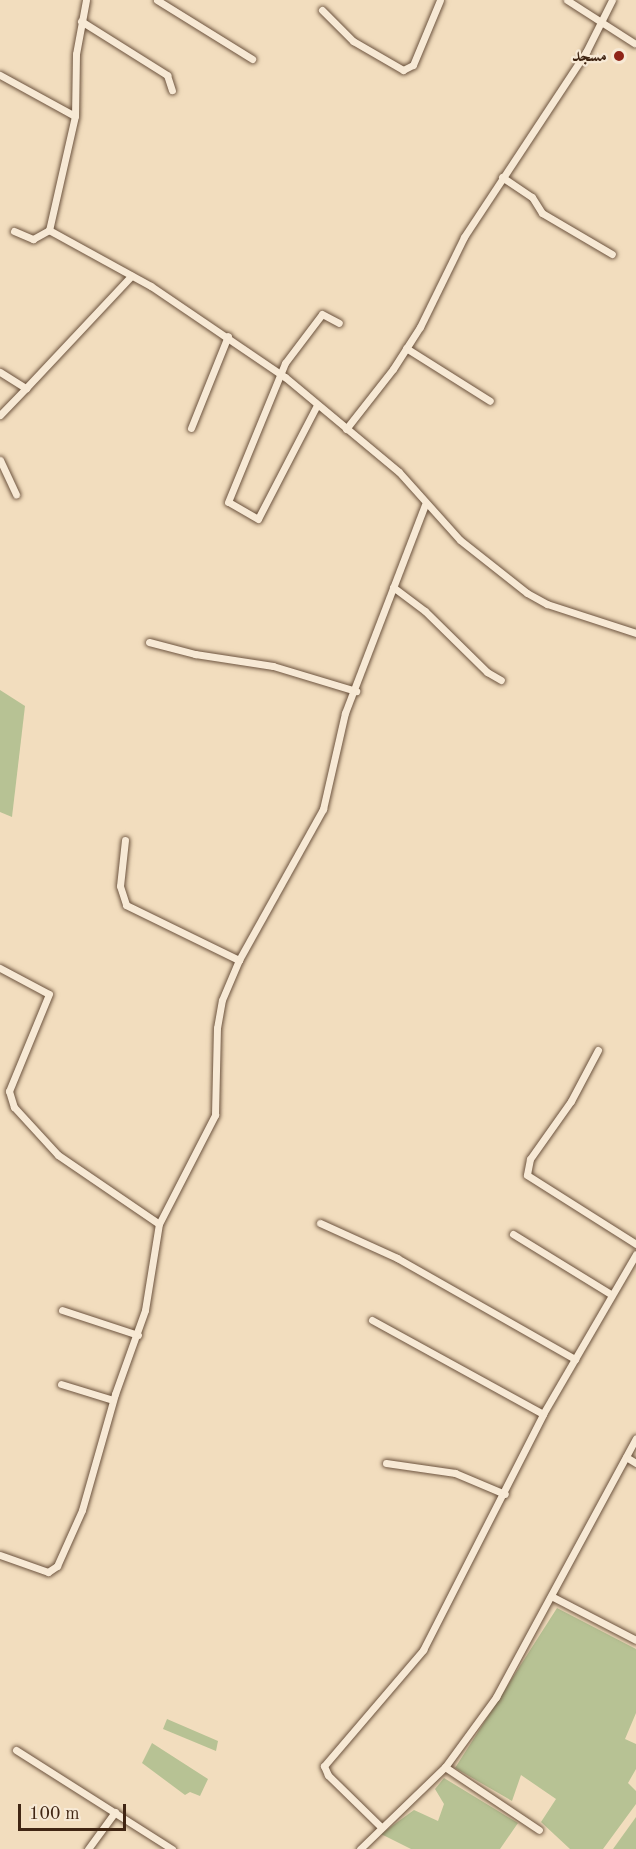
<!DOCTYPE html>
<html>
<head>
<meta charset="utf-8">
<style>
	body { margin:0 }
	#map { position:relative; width:636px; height:1849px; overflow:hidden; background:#f2ddbe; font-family:"Old Standard TT",Amiri,serif }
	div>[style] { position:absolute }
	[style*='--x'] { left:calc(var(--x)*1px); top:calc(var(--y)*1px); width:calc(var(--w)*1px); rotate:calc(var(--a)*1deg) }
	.green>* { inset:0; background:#b7c294 }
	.roads { filter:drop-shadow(0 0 2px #6c533e) drop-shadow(0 0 2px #6c533e) }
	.street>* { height:7px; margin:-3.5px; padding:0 3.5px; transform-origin:3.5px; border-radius:3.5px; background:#f7e9d5 }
	.dots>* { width:16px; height:16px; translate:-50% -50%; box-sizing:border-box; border:3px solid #f7e9d5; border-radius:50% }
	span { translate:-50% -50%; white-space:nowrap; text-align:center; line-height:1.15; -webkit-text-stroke:4.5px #f7e9d5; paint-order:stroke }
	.poi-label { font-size:18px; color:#402513; font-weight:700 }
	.right { translate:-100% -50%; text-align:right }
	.scale { position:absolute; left:18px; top:1804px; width:108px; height:27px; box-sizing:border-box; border:3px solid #402513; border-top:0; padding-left:8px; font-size:18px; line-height:21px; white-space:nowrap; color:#402513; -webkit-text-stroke:4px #f7e9d5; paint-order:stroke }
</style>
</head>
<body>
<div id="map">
	<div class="green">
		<div style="clip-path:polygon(0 690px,25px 706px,12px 817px,0 812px)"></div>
		<div style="clip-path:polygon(557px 1608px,636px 1649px,636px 1713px,625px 1739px,636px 1744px,636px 1769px,628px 1783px,636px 1791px,636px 1804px,603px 1849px,570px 1849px,541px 1822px,556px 1799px,521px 1775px,512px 1801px,455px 1768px)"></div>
		<div style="clip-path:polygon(167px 1719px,218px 1741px,216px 1751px,163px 1729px)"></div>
		<div style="clip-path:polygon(152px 1743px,208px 1779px,200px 1796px,190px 1792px,185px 1795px,142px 1763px)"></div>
		<div style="clip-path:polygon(444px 1778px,518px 1823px,500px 1849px,411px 1849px,381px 1834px,414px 1810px,438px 1821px,444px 1804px,435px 1789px)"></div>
		<div style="clip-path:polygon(636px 1817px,636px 1849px,613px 1849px)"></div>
	</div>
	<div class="roads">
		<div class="street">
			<div style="--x:86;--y:0;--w:55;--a:100.5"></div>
			<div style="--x:76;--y:54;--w:62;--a:90.9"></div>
			<div style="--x:75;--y:116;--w:117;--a:102.8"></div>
			<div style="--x:49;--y:230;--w:116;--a:28.8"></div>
			<div style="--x:151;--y:286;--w:162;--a:34.2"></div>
			<div style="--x:285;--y:377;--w:148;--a:39.8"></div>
			<div style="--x:399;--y:472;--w:91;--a:48.1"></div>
			<div style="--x:460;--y:540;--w:85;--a:38.3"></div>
			<div style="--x:527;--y:593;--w:23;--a:29"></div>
			<div style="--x:547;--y:604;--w:94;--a:18"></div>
			<div style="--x:157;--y:0;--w:112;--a:31.8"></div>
			<div style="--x:567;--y:0;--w:80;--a:32.7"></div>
			<div style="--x:322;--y:10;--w:44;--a:45"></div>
			<div style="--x:353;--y:41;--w:58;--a:30.1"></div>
			<div style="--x:403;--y:70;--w:11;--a:-27"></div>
			<div style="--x:413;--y:65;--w:70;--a:-67.4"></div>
			<div style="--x:81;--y:21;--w:102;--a:32.1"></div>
			<div style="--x:167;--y:75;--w:16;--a:72"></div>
			<div style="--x:0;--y:75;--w:85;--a:28.7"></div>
			<div style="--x:502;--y:177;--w:36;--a:34"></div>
			<div style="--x:532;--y:197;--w:19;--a:58"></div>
			<div style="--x:542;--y:213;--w:81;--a:30.4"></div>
			<div style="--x:14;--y:231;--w:21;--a:23"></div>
			<div style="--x:33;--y:239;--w:18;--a:-29"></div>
			<div style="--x:406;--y:348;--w:99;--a:32.2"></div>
			<div style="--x:0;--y:372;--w:31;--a:32"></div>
			<div style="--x:26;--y:388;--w:154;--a:-46.8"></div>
			<div style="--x:317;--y:405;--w:128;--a:117.4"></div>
			<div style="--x:258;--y:519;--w:34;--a:-150"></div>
			<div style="--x:228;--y:502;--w:150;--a:-67.7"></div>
			<div style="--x:285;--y:363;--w:61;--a:-52.9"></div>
			<div style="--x:322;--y:314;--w:19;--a:28"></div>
			<div style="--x:0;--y:415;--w:37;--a:-46"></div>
			<div style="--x:191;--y:428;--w:99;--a:-68.1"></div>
			<div style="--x:346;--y:429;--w:76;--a:-51.9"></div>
			<div style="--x:393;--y:369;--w:50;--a:-57.3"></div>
			<div style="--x:420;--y:327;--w:100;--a:-63.9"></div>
			<div style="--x:464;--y:237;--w:222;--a:-56.6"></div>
			<div style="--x:586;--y:52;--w:58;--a:-63.4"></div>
			<div style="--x:0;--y:460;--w:38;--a:65"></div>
			<div style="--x:393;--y:587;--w:40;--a:37"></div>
			<div style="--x:425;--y:611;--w:87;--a:44.5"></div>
			<div style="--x:487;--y:672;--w:16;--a:30"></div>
			<div style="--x:149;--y:642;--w:48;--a:14.6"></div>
			<div style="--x:195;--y:654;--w:79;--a:8.7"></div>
			<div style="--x:273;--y:666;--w:87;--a:16.8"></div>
			<div style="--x:125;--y:840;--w:46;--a:96.2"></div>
			<div style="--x:120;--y:886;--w:20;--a:72"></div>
			<div style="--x:126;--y:905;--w:126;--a:26"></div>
			<div style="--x:0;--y:968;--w:55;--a:28"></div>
			<div style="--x:49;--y:994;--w:105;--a:112.4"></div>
			<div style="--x:9;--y:1091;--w:17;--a:73"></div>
			<div style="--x:14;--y:1107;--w:65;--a:47.5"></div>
			<div style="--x:58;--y:1155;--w:122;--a:34.3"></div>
			<div style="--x:598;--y:1050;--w:58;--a:117.9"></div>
			<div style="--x:571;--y:1101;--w:71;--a:125.3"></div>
			<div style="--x:530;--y:1159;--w:16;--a:101"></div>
			<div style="--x:527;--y:1175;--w:129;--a:32.3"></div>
			<div style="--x:320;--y:1223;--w:85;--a:24.4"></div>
			<div style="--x:397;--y:1258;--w:205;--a:29.6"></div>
			<div style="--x:513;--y:1234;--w:116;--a:31.6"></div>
			<div style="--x:62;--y:1310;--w:80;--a:18.2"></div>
			<div style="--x:372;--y:1320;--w:195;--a:28.8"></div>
			<div style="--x:61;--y:1384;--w:54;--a:17.1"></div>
			<div style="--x:626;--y:1457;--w:12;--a:31"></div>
			<div style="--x:386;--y:1463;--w:70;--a:8.2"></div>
			<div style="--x:455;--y:1473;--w:54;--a:22.8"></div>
			<div style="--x:0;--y:1555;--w:51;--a:19.5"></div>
			<div style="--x:48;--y:1572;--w:11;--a:-34"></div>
			<div style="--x:57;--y:1566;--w:61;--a:-65.9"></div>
			<div style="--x:82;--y:1510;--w:121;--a:-74.1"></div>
			<div style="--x:115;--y:1394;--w:89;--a:-70.3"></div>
			<div style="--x:145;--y:1310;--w:87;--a:-80.8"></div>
			<div style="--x:159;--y:1224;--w:123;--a:-62.8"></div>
			<div style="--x:215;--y:1115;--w:87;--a:-88.7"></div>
			<div style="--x:217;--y:1028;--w:28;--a:-80"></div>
			<div style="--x:222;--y:1000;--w:43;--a:-67"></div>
			<div style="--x:239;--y:960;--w:173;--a:-60.9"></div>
			<div style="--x:323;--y:809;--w:98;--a:-77.1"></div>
			<div style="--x:345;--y:713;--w:223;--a:-69"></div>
			<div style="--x:553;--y:1597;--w:93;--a:27.4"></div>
			<div style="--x:16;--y:1750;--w:185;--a:32.4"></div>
			<div style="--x:445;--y:1767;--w:113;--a:33.8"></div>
			<div style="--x:380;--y:1826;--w:73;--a:-135.6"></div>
			<div style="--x:328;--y:1775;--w:10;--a:-114"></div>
			<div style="--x:324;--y:1766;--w:153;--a:-49.5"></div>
			<div style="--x:423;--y:1650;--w:265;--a:-63"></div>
			<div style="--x:543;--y:1414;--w:185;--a:-59.8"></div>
			<div style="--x:88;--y:1849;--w:46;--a:-53.9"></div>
			<div style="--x:360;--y:1849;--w:118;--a:-44"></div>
			<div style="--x:445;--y:1767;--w:87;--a:-53.9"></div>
			<div style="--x:496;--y:1697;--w:294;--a:-61.6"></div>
		</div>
	</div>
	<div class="dots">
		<div style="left:619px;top:56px;background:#8f2418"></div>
	</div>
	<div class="poi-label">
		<span class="right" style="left:607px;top:56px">مسجد</span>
	</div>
	<div class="scale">100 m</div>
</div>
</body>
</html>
